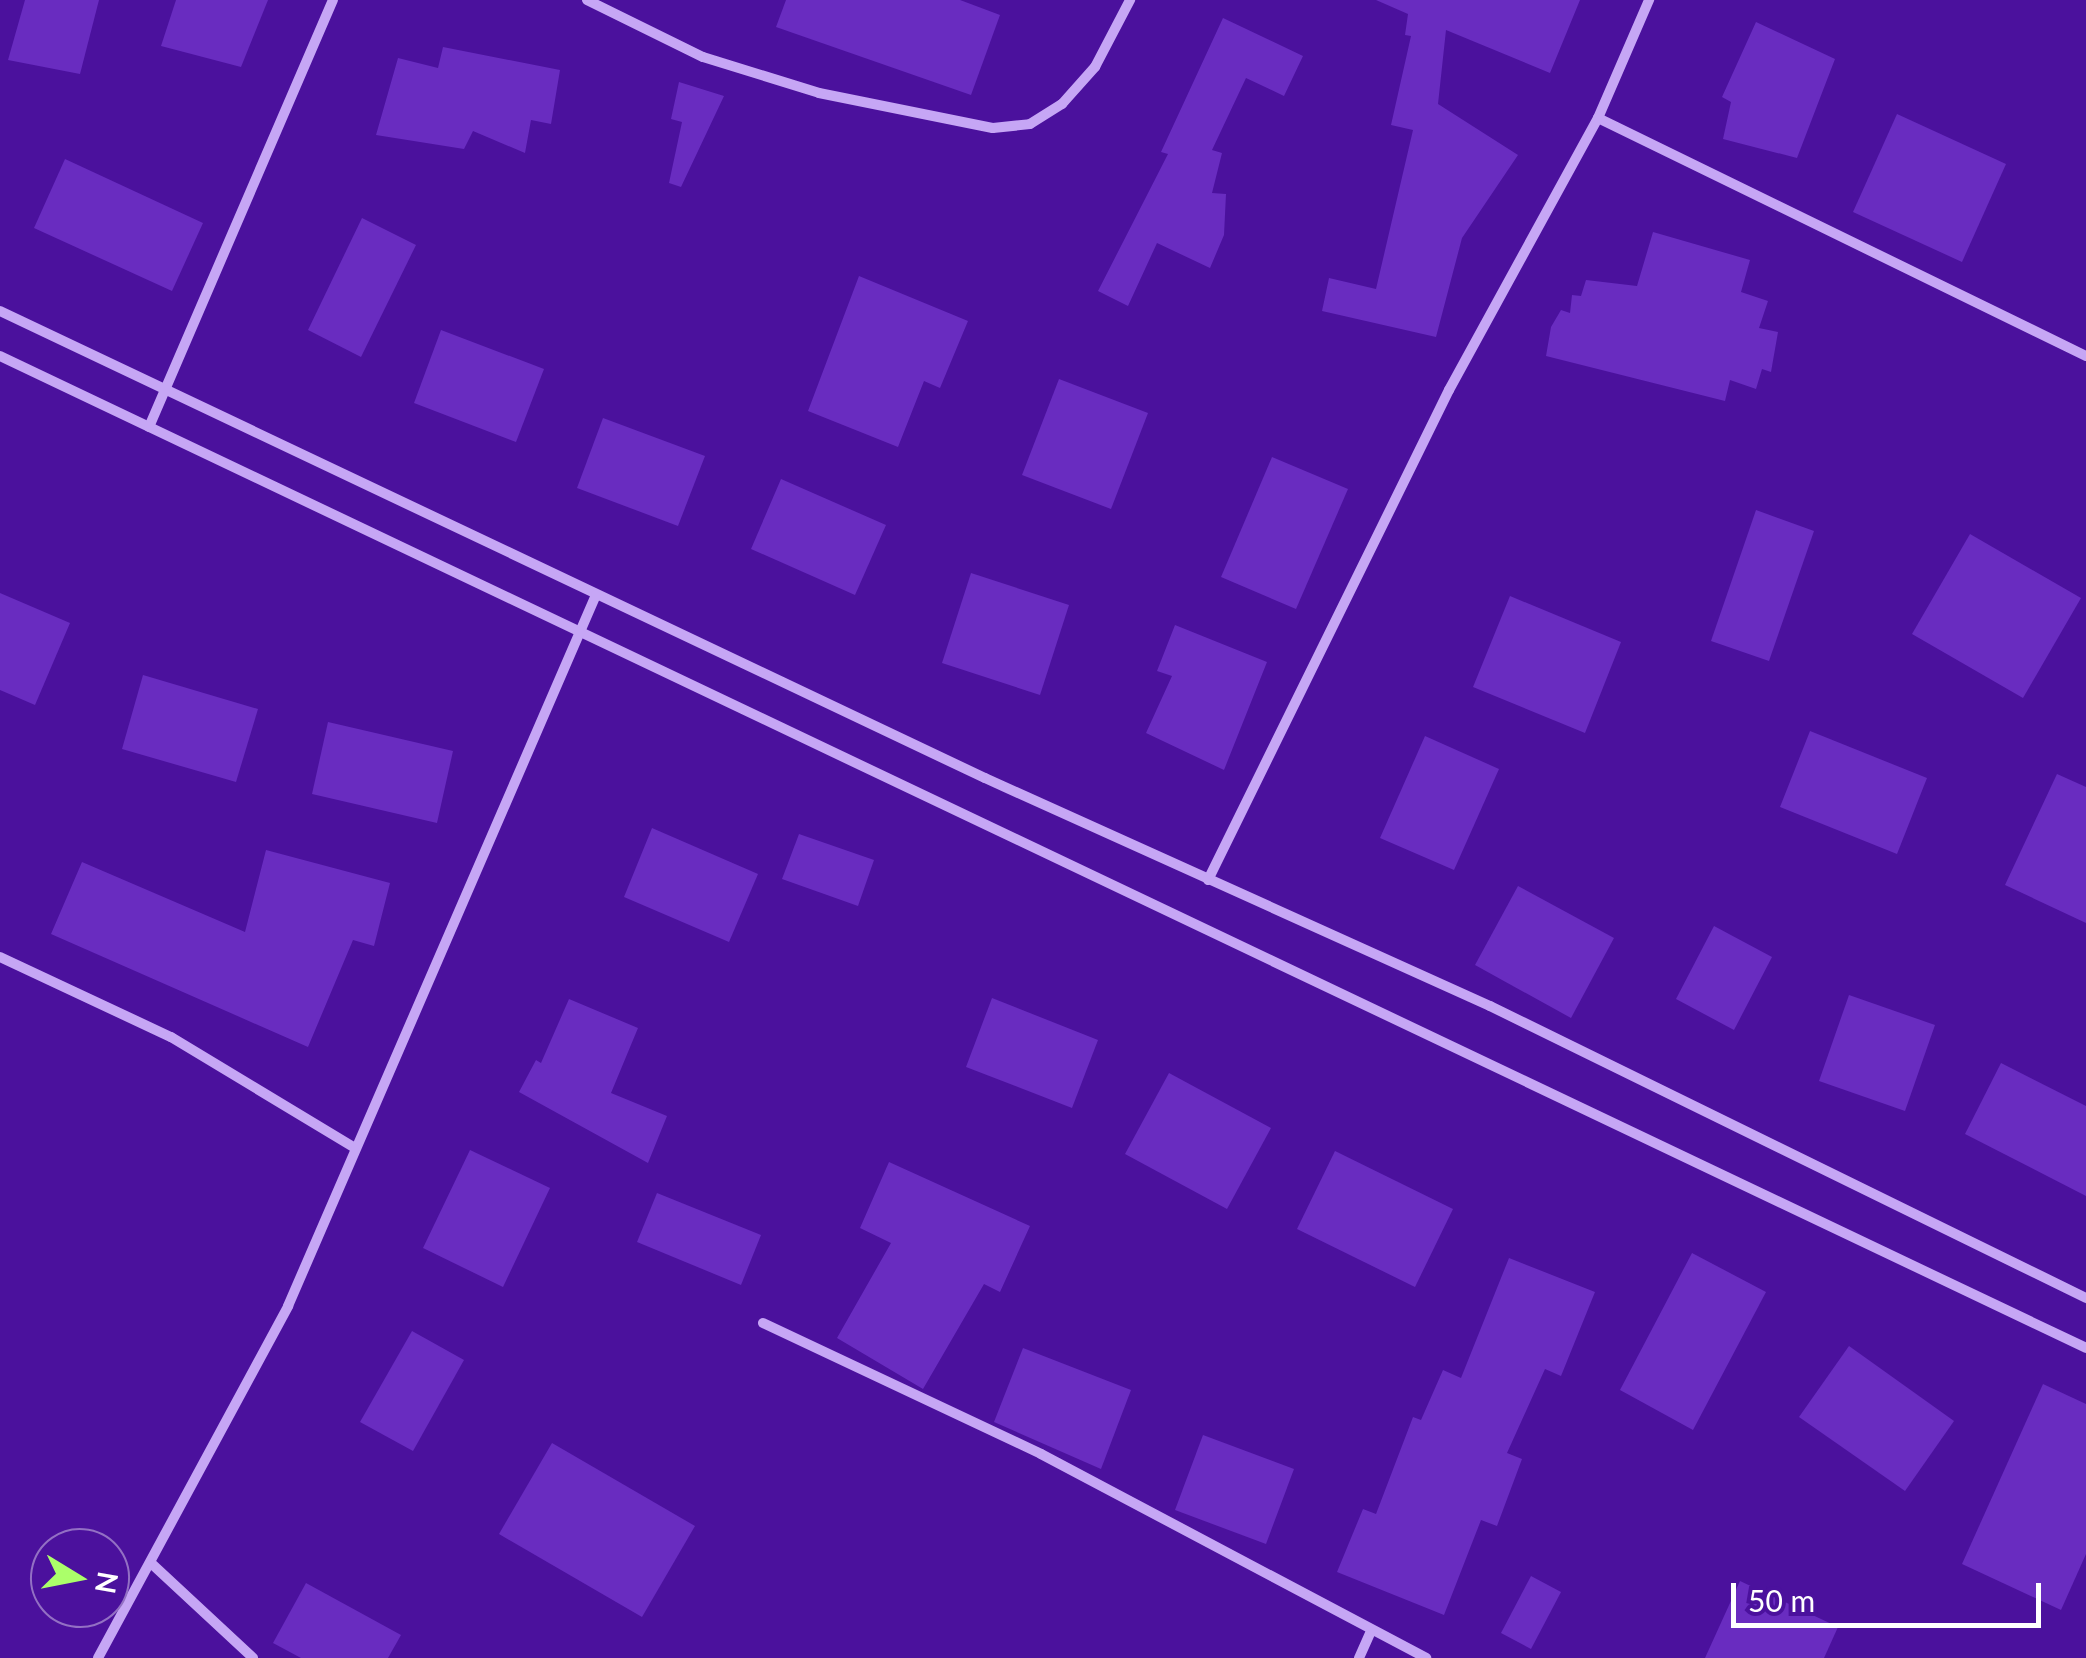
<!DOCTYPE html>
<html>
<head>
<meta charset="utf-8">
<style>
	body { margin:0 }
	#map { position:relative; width:2086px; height:1658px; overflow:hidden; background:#4b119d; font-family:Lato,sans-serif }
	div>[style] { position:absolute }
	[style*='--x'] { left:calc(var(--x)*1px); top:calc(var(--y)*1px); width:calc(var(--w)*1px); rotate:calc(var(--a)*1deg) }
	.building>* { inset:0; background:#692cc0 }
	.street>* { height:10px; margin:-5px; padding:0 5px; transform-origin:5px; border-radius:5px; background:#c6a6f5 }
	span { translate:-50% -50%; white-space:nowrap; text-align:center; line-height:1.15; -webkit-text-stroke:10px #4b119d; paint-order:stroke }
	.north { position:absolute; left:30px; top:1528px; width:100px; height:100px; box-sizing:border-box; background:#4b119d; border:2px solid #9370c4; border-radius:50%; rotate:100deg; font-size:28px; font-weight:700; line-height:40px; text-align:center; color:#fff }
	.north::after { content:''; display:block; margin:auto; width:35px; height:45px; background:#abff6a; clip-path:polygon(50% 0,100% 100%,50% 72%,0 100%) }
	.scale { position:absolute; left:1731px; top:1583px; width:310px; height:45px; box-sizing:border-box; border:5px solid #fff; border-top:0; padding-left:12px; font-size:30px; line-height:35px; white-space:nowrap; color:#fff; -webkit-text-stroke:8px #4b119d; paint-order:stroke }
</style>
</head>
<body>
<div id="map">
	<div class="building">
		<div style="clip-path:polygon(25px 0,99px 0,80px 74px,8px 60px)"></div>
		<div style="clip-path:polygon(176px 0,268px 0,241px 67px,161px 46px)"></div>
		<div style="clip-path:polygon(786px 0,960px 0,1000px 15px,971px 95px,776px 27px)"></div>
		<div style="clip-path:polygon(1376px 0,1580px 0,1550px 73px,1446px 30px,1438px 104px,1518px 155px,1462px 238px,1436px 337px,1322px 311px,1329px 278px,1376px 289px,1413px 130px,1391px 125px,1411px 36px,1405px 35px,1408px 14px)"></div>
		<div style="clip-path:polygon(1223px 18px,1303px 56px,1284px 96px,1246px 78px,1212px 150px,1222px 153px,1212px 193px,1226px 194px,1224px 235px,1210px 268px,1157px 243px,1128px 306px,1098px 291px,1168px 154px,1161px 152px)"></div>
		<div style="clip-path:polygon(1756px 22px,1835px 59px,1797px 158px,1723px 139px,1731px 102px,1722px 97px)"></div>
		<div style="clip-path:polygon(443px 47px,560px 70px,551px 124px,531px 120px,525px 153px,473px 131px,464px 149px,376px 135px,398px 58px,438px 68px)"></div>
		<div style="clip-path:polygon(679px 82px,724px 96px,681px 187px,669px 183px,682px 122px,671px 119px)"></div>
		<div style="clip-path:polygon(1897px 114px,2006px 164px,1962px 262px,1853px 212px)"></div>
		<div style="clip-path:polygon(65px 159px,203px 223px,172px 291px,34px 228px)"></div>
		<div style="clip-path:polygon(362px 218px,416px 245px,361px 357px,308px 330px)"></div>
		<div style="clip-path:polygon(1653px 232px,1750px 260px,1741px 292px,1768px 301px,1759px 328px,1778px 332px,1771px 372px,1762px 369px,1756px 389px,1730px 380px,1725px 401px,1546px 356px,1551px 327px,1561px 310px,1570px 313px,1572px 295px,1581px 296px,1586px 280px,1637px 286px)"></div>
		<div style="clip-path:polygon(859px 276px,968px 321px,940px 388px,924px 381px,898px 447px,808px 411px)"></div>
		<div style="clip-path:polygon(441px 330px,544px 369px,516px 442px,414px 403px)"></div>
		<div style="clip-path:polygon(1059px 379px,1148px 413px,1111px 509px,1022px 475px)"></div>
		<div style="clip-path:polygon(603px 418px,705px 456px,678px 526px,577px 488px)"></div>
		<div style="clip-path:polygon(1272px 457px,1348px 489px,1296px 609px,1221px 577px)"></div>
		<div style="clip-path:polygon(781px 479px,886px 525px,855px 595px,751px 549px)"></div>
		<div style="clip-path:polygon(1756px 510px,1814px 531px,1769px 661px,1711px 641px)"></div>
		<div style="clip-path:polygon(1970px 534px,2081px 598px,2023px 698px,1912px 634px)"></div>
		<div style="clip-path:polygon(971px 573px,1069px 605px,1040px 695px,942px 663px)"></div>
		<div style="clip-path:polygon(0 593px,70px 623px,35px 705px,0 690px)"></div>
		<div style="clip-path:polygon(1510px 596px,1621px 642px,1585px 733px,1473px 687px)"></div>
		<div style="clip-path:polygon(1175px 625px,1267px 662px,1224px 770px,1146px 733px,1172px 676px,1157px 671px)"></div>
		<div style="clip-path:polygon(143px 675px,258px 709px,236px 782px,122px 749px)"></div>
		<div style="clip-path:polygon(328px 722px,453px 751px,437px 823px,312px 794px)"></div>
		<div style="clip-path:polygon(1810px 731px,1927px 778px,1897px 854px,1780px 807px)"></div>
		<div style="clip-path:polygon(1425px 736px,1499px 769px,1454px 870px,1380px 838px)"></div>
		<div style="clip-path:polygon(2057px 774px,2086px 787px,2086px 923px,2005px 885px)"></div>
		<div style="clip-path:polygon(652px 828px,758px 874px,729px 942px,624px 897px)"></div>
		<div style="clip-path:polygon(799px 834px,874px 860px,858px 906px,782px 879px)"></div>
		<div style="clip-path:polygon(266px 850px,390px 883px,374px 946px,353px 940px,308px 1047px,51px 934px,82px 862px,245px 932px)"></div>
		<div style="clip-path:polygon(1518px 886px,1614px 938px,1571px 1018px,1475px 965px)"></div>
		<div style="clip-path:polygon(1714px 926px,1772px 957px,1734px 1030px,1676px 999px)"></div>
		<div style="clip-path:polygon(1849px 995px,1935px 1025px,1905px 1111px,1819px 1081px)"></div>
		<div style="clip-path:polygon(992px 998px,1098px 1040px,1072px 1108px,966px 1067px)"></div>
		<div style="clip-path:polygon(569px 999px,638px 1028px,611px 1093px,667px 1116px,648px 1163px,519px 1092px,536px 1060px,541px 1063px)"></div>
		<div style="clip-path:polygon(2001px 1063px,2086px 1106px,2086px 1196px,1965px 1134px)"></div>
		<div style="clip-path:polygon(1169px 1073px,1271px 1128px,1227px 1209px,1125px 1154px)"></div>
		<div style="clip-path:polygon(470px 1150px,550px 1188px,503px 1287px,423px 1248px)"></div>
		<div style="clip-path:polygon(1335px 1151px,1453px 1209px,1415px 1287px,1297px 1229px)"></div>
		<div style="clip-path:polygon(889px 1162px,1030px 1226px,1000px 1292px,984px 1284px,923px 1389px,837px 1338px,891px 1243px,860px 1228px)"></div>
		<div style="clip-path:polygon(657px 1193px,761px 1235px,741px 1285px,637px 1242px)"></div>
		<div style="clip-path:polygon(1692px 1253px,1766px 1292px,1693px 1430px,1620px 1390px)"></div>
		<div style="clip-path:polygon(1509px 1258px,1595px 1292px,1561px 1376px,1545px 1369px,1507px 1453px,1522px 1459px,1497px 1526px,1481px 1520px,1444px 1615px,1337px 1572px,1363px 1509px,1376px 1514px,1413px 1417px,1421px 1420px,1443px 1370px,1461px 1378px)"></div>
		<div style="clip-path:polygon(412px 1331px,464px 1360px,413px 1451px,360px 1422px)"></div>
		<div style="clip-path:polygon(1849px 1346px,1954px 1421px,1905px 1491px,1799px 1417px)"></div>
		<div style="clip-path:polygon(1023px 1348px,1131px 1390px,1101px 1469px,994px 1422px)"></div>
		<div style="clip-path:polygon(2043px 1384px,2086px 1404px,2086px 1554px,2061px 1610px,1962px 1564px)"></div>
		<div style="clip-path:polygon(1203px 1435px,1294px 1469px,1266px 1544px,1175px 1510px)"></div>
		<div style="clip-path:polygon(552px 1443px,695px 1526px,642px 1617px,499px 1534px)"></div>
		<div style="clip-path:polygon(1531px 1576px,1561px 1592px,1531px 1649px,1501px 1633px)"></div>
		<div style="clip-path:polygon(1740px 1581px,1838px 1627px,1824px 1658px,1705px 1658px)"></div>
		<div style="clip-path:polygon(306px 1583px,401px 1635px,388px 1658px,301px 1658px,273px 1643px)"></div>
	</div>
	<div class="street">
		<div style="--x:587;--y:0;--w:129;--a:26.2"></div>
		<div style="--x:703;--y:57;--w:121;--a:17.2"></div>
		<div style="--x:819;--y:93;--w:177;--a:11.4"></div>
		<div style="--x:993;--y:128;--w:37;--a:-6"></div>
		<div style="--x:1030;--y:124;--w:38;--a:-32"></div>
		<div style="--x:1062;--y:104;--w:50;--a:-48.3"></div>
		<div style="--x:1095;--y:67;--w:76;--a:-62.4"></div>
		<div style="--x:1598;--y:118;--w:543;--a:26"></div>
		<div style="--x:0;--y:311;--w:1090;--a:25.37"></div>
		<div style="--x:985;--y:778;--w:554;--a:24.3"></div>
		<div style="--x:1490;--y:1006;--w:664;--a:26.1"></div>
		<div style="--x:0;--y:356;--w:2310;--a:25.43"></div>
		<div style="--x:149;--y:427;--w:465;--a:-66.7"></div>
		<div style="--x:1208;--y:880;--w:546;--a:-63.81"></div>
		<div style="--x:1449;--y:390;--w:310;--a:-61.3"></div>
		<div style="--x:1598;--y:118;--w:129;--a:-66.6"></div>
		<div style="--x:0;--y:957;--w:189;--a:25.1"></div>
		<div style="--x:171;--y:1037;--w:213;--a:31.1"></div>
		<div style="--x:763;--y:1323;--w:307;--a:25.2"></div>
		<div style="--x:1041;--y:1454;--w:436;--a:27.9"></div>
		<div style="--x:152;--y:1564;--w:138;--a:42.9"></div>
		<div style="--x:98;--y:1658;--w:400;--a:-61.6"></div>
		<div style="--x:288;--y:1306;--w:775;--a:-66.58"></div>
		<div style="--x:1359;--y:1658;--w:30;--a:-66"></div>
	</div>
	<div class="north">N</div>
	<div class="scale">50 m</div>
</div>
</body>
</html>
